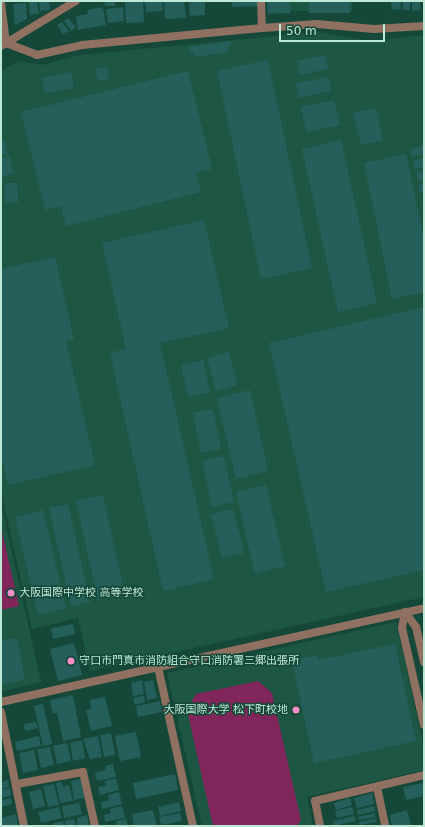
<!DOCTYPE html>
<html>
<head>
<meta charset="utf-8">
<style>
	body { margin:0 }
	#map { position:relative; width:425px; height:827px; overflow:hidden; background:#154838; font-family:"DejaVu Sans","Noto Sans JP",sans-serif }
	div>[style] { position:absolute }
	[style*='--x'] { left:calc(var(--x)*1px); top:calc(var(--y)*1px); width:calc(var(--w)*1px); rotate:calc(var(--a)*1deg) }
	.built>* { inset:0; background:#1e5644 }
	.green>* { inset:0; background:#81265b }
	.building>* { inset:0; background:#245f5b }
	.minor>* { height:8px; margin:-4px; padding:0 4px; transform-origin:4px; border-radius:4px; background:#8f7061 }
	.tertiary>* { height:8px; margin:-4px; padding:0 4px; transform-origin:4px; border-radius:4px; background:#8f7061 }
	.dots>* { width:11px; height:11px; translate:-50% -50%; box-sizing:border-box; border:2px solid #154838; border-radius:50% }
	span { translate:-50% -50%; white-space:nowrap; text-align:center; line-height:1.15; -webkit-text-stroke:3px #154838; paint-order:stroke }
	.poi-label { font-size:11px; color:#bde8d6 }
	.left { translate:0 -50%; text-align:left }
	.right { translate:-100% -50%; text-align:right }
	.frame { position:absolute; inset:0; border:2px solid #bde8d6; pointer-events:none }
	.scale { position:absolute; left:279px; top:24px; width:106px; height:18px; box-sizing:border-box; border:2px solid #bde8d6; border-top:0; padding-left:5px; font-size:12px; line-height:14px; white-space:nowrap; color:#bde8d6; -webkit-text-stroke:3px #154838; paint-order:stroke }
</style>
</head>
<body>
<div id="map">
	<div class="built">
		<div style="clip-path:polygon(268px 1px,352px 1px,352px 11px,269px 11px)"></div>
		<div style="clip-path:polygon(318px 32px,370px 41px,424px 35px,424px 597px,90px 671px,78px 618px,32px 629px,1px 491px,1px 71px,19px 61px,42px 65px,80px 55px)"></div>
		<div style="clip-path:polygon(1px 504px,41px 682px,1px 691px)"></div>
		<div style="clip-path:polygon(396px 622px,424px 748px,424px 770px,307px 797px,313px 826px,202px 826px,167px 673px)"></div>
	</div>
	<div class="green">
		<div style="clip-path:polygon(1px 527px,19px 606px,1px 610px)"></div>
		<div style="clip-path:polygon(258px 681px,272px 693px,301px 820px,297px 826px,213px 826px,187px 710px,196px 694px)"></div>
	</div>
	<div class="building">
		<div style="clip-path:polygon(29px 1px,37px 1px,39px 14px,30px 15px)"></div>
		<div style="clip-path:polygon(39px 1px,49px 1px,50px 10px,40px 11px)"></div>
		<div style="clip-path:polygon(104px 1px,115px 1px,115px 6px,105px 6px)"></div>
		<div style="clip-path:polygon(125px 1px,143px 1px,144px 22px,126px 23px)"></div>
		<div style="clip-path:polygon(145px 1px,162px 1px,163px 11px,146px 12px)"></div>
		<div style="clip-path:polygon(164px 1px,184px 1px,186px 18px,165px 19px)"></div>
		<div style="clip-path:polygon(189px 1px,205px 1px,205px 15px,190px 16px)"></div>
		<div style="clip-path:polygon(232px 1px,258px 1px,259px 6px,232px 7px)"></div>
		<div style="clip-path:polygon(267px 1px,290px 1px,290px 13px,268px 14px)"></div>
		<div style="clip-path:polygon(309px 1px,350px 1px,350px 13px,309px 13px)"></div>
		<div style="clip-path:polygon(391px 1px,400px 1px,401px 9px,392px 10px)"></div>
		<div style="clip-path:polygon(403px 1px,410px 1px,410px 10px,403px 10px)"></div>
		<div style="clip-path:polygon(412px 1px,420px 1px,420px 10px,412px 11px)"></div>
		<div style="clip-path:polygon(26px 3px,27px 19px,15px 25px,13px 4px)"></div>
		<div style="clip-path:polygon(103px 7px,106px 25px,78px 30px,76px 16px,88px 14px,87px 10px)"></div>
		<div style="clip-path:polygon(123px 7px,124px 21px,108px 23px,106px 9px)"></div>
		<div style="clip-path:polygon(68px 18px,76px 27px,71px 31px,64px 21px)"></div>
		<div style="clip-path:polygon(62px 22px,69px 31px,63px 34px,57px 25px)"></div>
		<div style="clip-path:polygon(231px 41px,231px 46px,227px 47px,228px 52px,195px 57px,194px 53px,190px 53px,189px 47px)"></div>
		<div style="clip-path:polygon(325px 55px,328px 69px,300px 75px,297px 61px)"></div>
		<div style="clip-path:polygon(268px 60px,312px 268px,261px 279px,217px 71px)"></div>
		<div style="clip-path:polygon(107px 66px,109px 79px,98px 81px,95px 69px)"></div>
		<div style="clip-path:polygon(188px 71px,212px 169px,196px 173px,201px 192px,66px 226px,61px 206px,45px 210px,21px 112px)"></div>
		<div style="clip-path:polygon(71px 72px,74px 88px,45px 93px,42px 78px)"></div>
		<div style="clip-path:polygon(329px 77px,331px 91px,299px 98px,296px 83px)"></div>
		<div style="clip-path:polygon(334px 100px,340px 125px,306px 132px,301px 107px)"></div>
		<div style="clip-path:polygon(376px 108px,383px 140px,361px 145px,353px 113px)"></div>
		<div style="clip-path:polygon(4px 139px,8px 154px,1px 155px,1px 140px)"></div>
		<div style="clip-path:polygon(341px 140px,377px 303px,338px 312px,302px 149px)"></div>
		<div style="clip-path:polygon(424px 146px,424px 154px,412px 157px,410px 149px)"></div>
		<div style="clip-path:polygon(406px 154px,424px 239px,424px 292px,392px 299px,364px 163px)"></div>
		<div style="clip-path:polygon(10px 156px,13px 174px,1px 177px,1px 158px)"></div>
		<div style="clip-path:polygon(424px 158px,424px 167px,415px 169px,413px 161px)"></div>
		<div style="clip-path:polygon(424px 170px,424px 180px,418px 181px,416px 172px)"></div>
		<div style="clip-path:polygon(5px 183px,17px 183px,18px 202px,5px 203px)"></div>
		<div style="clip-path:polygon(424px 184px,424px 192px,420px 193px,418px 185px)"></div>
		<div style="clip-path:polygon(204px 220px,229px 328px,160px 343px,214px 579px,163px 591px,110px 353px,126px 349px,102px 243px)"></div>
		<div style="clip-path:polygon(55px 257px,74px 339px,66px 341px,95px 465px,8px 485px,1px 453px,1px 269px)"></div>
		<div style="clip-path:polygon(424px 307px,424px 570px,326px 592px,269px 343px)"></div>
		<div style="clip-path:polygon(229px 352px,237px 385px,216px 391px,207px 358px)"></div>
		<div style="clip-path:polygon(203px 360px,210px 392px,188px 397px,181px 365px)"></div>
		<div style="clip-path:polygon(250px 390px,268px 471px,236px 479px,217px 398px)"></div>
		<div style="clip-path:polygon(213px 409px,221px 449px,201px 453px,193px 413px)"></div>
		<div style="clip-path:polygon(224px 456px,234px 502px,212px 507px,202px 461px)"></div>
		<div style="clip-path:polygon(266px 485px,285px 566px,255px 574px,236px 492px)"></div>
		<div style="clip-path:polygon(103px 495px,125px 595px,98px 600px,76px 501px)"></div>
		<div style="clip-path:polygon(68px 504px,90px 602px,71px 606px,49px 508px)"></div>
		<div style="clip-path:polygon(233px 509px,244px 553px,222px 558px,211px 514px)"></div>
		<div style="clip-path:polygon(43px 510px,66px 608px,38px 615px,15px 517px)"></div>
		<div style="clip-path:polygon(73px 624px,75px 634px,53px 639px,51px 628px)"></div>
		<div style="clip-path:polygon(17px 638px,25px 680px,1px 684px,1px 641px)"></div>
		<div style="clip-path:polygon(74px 643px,82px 675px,58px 681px,50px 649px)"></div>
		<div style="clip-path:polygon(395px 644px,416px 741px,314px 763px,293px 666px,301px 664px,299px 659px,318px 655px,319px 660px)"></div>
		<div style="clip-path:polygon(142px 680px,144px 694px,133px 696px,131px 683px)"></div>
		<div style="clip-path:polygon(153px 680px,157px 698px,147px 700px,144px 682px)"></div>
		<div style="clip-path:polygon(73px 695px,81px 737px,63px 741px,57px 713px,53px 714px,50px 700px)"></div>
		<div style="clip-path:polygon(144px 696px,145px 702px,135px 705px,133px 698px)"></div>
		<div style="clip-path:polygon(105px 697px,112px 726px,91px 731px,86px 710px,91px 709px,90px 700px)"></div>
		<div style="clip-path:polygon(160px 701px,162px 712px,138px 717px,136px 706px)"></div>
		<div style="clip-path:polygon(43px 704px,52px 744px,43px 746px,34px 706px)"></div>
		<div style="clip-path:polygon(36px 722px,38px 728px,25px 731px,24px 724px)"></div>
		<div style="clip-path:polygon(136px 732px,141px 757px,120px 761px,115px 736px)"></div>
		<div style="clip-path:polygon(111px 733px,115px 755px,104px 757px,100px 735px)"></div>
		<div style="clip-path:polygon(39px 736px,41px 746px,17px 751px,15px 742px)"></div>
		<div style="clip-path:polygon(98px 736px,102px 757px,90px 759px,83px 739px)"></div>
		<div style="clip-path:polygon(82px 740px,85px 758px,73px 761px,70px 743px)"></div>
		<div style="clip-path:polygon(67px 743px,71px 761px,57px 764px,53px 746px)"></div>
		<div style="clip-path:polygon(50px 747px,54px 765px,41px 768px,37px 749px)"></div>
		<div style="clip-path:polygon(34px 750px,38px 770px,23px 773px,19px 753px)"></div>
		<div style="clip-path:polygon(113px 764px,116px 777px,97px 781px,95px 773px,106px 770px,105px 766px)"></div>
		<div style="clip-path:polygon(175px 774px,178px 790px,136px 799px,133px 783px)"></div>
		<div style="clip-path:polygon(116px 778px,119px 790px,100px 795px,98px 787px,106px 785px,105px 781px)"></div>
		<div style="clip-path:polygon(81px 779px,85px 798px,74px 800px,71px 781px)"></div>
		<div style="clip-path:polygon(8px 780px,9px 787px,1px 789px,1px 782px)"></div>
		<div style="clip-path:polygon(62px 782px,63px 787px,69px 785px,73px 801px,60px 803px,56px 783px)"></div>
		<div style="clip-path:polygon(424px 783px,424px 796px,406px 800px,403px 787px)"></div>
		<div style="clip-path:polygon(54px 784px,59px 805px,48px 807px,43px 786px)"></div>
		<div style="clip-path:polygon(10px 788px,11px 796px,1px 798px,1px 790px)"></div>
		<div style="clip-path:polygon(41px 789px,45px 806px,33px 809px,29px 792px)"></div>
		<div style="clip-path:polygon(119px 792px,122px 804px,102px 809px,101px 802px,109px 800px,108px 795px)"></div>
		<div style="clip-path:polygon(372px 793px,374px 804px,357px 808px,354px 798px)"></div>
		<div style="clip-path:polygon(11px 798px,12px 804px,1px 807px,1px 800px)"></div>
		<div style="clip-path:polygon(350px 798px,352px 805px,336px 810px,334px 803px)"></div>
		<div style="clip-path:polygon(179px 802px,181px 811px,160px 816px,158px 807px)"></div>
		<div style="clip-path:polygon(79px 803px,82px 814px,64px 818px,62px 806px)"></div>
		<div style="clip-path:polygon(122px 806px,125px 818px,105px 822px,104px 815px,111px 813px,110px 809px)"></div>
		<div style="clip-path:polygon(374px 806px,375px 811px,358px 815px,357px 810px)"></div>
		<div style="clip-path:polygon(59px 807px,62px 818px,41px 823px,38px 812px)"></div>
		<div style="clip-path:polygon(352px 807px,354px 814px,337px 818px,335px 811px)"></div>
		<div style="clip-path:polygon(153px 810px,157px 826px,134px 826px,132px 814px)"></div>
		<div style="clip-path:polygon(407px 810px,411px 826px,392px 826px,390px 815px)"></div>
		<div style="clip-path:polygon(180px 813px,182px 821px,161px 825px,159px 817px)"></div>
		<div style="clip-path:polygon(375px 813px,376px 817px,359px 820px,358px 817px)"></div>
		<div style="clip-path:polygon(16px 814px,18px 826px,1px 826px,1px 818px)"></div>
		<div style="clip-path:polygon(87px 815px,89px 826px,78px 826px,77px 818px)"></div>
		<div style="clip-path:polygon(354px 816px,356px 821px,334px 826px,333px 821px)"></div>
		<div style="clip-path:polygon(376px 818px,377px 822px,360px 825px,359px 822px)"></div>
		<div style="clip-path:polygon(74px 819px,76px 826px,66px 826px,65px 821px)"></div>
		<div style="clip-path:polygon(126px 819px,128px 826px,117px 826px,116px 821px)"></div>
		<div style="clip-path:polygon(63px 821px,64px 826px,54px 826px,53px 823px)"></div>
	</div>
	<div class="minor">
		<div style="--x:261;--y:1;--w:27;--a:88"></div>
		<div style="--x:1;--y:3;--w:40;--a:82.9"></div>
		<div style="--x:6;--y:43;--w:33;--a:21"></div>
		<div style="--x:37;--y:55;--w:46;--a:-12.5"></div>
		<div style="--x:82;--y:45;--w:181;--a:-5.4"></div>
		<div style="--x:262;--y:28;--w:55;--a:-4.2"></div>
		<div style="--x:317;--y:24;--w:57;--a:5"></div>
		<div style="--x:374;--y:29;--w:50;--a:-3.4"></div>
		<div style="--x:405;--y:612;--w:16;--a:101"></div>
		<div style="--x:402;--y:628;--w:99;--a:77.2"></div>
		<div style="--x:405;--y:612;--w:19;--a:54"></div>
		<div style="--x:416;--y:627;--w:36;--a:77"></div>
		<div style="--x:158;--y:667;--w:163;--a:77.6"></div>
		<div style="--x:1;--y:702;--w:433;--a:-12.5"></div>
		<div style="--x:1;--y:712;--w:116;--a:78.6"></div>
		<div style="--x:17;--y:784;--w:67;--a:-10.3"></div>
		<div style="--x:83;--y:772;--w:55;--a:77.5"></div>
		<div style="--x:377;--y:787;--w:40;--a:78"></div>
		<div style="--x:320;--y:826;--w:25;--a:-101"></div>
		<div style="--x:315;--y:801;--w:112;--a:-13.4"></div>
	</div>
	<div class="tertiary">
		<div style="--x:1;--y:46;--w:87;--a:-31"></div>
	</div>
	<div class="dots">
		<div style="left:11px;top:593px;background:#fa8fc7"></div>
		<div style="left:71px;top:661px;background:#fa8fc7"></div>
		<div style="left:296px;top:710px;background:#fa8fc7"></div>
	</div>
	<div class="poi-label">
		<span class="left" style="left:19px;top:593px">大阪国際中学校 高等学校</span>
		<span class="left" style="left:79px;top:661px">守口市門真市消防組合守口消防署三郷出張所</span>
		<span class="right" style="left:288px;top:710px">大阪国際大学 松下町校地</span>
	</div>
	<div class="frame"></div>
	<div class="scale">50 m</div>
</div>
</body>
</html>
